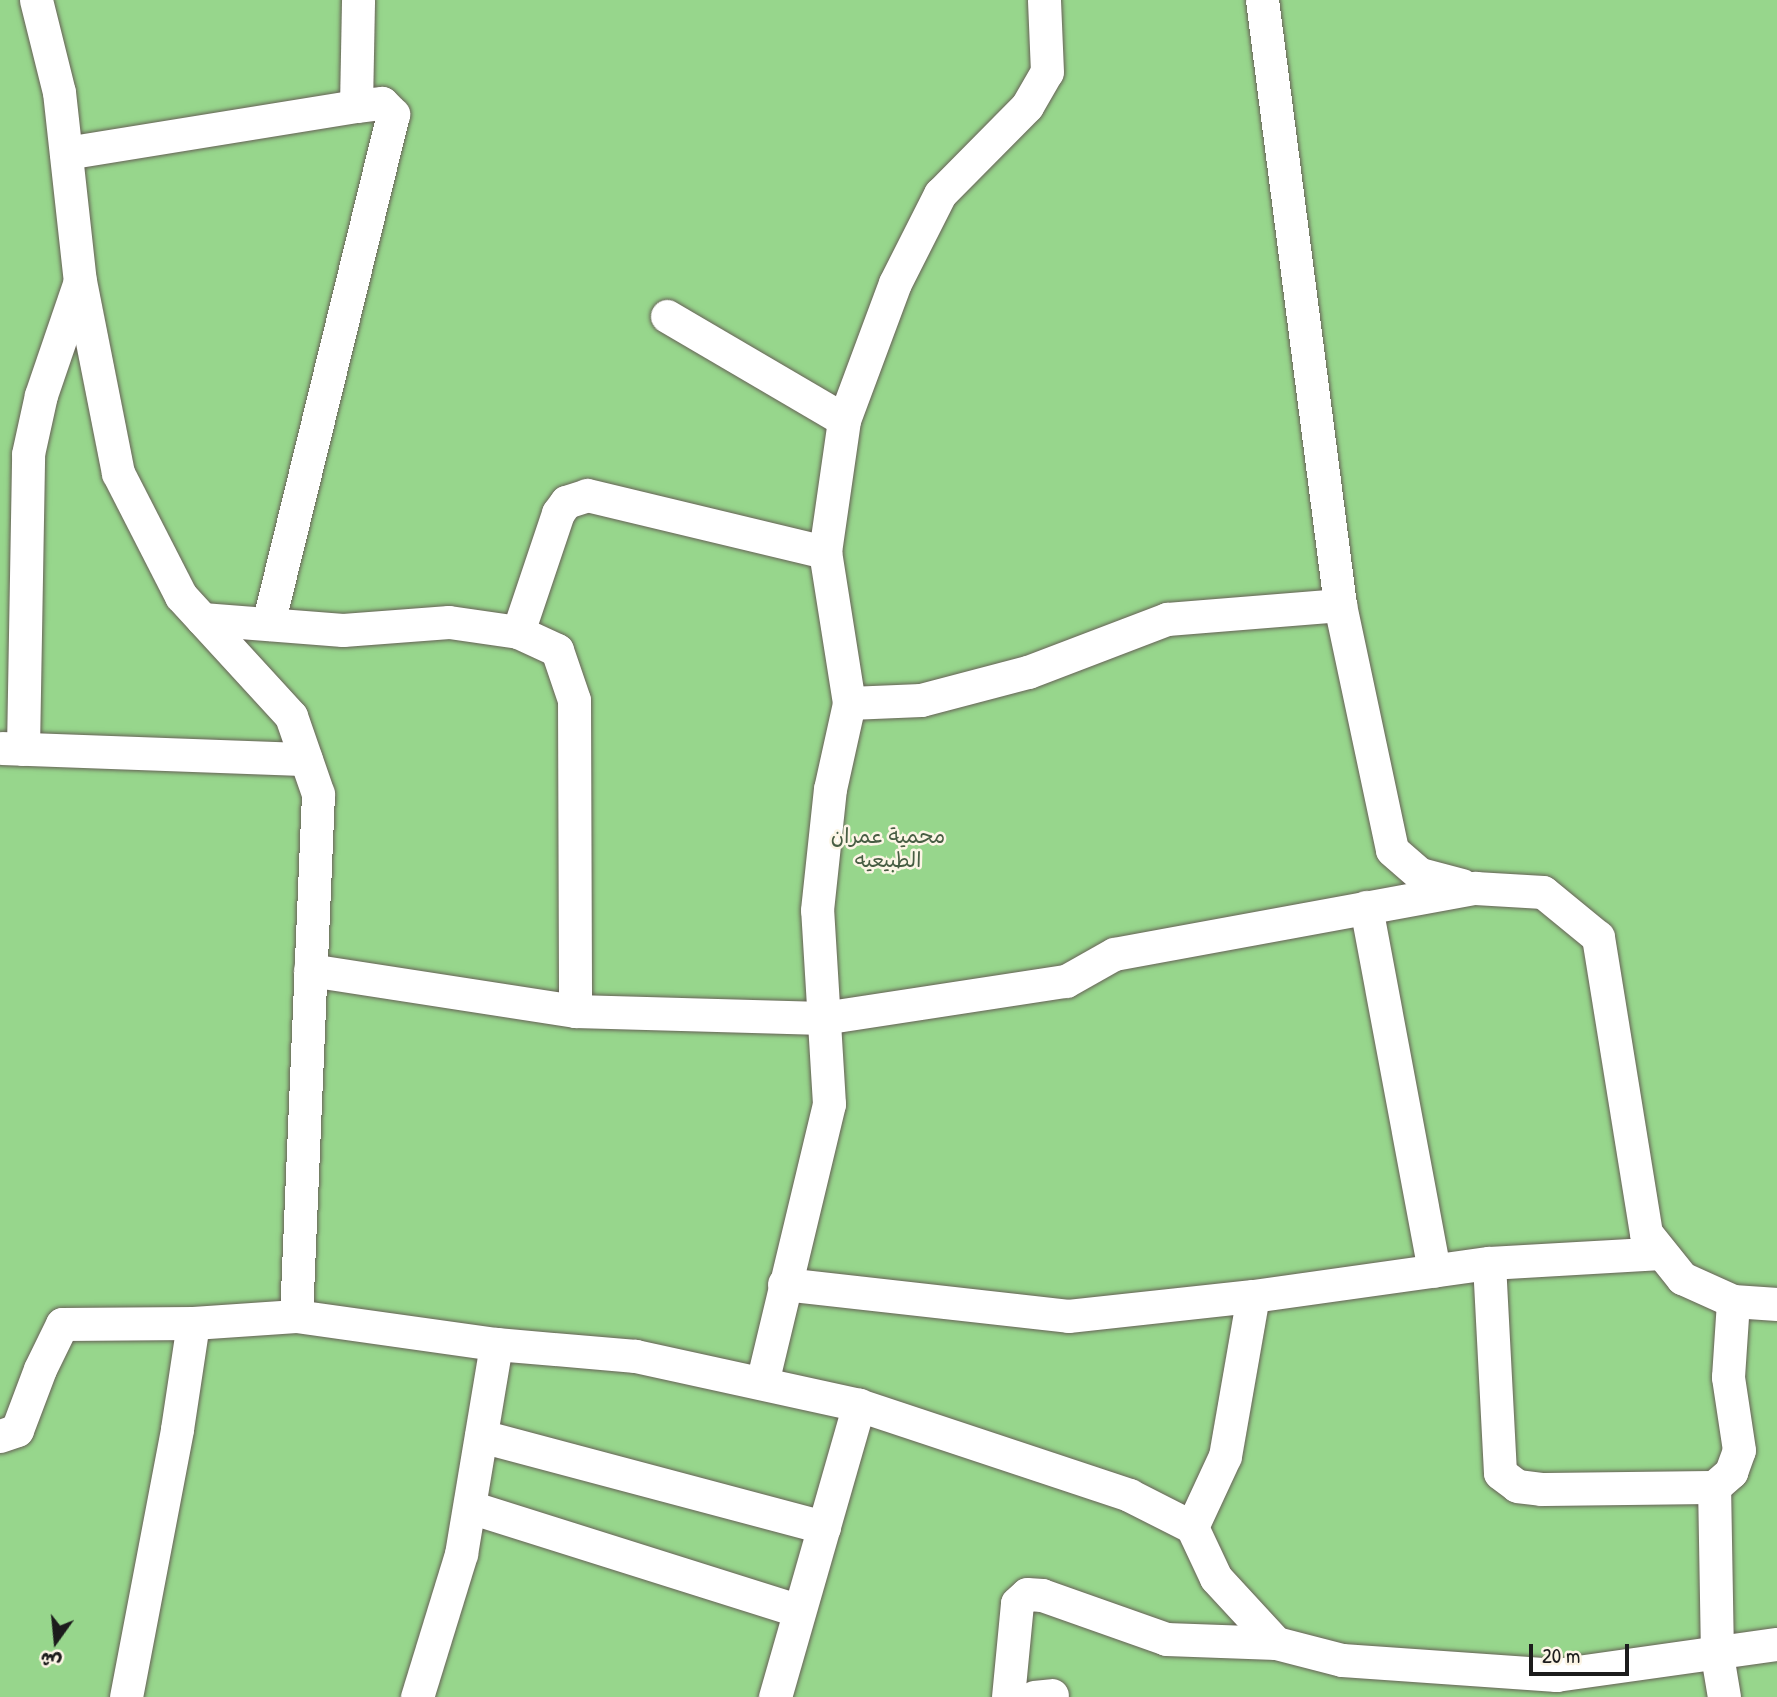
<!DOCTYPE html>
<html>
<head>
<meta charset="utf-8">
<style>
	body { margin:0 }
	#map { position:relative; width:1777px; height:1697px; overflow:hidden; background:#f3e2c5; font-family:"Patrick Hand","Playpen Sans Arabic",sans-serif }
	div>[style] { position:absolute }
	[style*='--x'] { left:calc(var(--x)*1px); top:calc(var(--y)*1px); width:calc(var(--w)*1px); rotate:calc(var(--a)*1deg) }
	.green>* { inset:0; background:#97d68c }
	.roads { filter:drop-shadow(0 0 2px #676157) drop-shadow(0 0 2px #676157) }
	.street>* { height:33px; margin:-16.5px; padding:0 16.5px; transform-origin:16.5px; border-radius:16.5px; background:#fff }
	span { translate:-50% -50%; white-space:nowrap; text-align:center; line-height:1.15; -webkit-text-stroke:5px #fcf5e5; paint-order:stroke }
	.park-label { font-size:21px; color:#475d43 }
	.north { position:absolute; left:21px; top:1606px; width:70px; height:70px; -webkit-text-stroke:5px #fcf5e5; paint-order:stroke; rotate:195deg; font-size:19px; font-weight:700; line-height:28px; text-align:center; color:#1c1c1c }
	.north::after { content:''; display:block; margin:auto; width:24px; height:32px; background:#1c1c1c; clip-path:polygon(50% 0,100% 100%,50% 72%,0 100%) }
	.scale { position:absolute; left:1529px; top:1644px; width:100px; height:32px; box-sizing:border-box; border:4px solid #1c1c1c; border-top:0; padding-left:9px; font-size:21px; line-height:24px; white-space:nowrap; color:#1c1c1c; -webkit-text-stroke:5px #fcf5e5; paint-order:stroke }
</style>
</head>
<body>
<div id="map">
	<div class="green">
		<div style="clip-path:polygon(0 0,1777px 0,1777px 1697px,0 1697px)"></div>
	</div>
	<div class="roads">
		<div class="street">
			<div style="--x:36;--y:0;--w:95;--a:76"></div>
			<div style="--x:59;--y:92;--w:190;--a:83.7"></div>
			<div style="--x:80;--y:281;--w:196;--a:78.8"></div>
			<div style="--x:118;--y:473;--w:138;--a:62.9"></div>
			<div style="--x:181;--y:596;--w:163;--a:47.5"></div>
			<div style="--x:291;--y:716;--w:83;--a:70.9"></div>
			<div style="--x:318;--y:794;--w:522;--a:92.41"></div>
			<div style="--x:1262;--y:0;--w:610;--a:82.65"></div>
			<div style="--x:1340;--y:605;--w:250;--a:78"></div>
			<div style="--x:1392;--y:850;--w:37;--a:41"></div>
			<div style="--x:1420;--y:874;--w:43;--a:14.7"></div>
			<div style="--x:356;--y:106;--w:106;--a:-88.9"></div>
			<div style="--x:66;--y:153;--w:294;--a:-9.2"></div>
			<div style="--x:356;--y:106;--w:26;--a:-7"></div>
			<div style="--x:382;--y:103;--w:16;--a:45"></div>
			<div style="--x:393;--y:114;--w:525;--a:103.77"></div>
			<div style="--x:667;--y:316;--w:205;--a:30.4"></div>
			<div style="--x:202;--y:619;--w:141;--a:4.5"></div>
			<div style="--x:343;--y:630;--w:106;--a:-4.3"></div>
			<div style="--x:449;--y:622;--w:70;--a:8.2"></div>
			<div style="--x:518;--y:632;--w:43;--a:24.8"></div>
			<div style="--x:557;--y:650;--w:53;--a:71.2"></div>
			<div style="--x:574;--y:700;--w:311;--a:89.8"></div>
			<div style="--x:518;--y:632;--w:126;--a:-71.4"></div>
			<div style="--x:558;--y:513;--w:14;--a:-54"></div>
			<div style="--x:566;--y:502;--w:22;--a:-18"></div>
			<div style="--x:587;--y:495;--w:245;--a:13.5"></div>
			<div style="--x:849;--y:703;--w:72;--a:-2.4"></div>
			<div style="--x:921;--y:700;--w:111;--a:-14.7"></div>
			<div style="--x:1028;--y:672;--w:149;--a:-20.9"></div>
			<div style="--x:1167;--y:619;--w:174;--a:-4.6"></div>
			<div style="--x:2;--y:748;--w:304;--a:2.1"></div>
			<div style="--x:23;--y:749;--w:295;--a:-89"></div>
			<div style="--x:28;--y:454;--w:60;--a:-77.6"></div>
			<div style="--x:41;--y:395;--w:117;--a:-71.1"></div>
			<div style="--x:1366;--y:907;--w:370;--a:79.4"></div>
			<div style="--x:310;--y:970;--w:268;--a:8.8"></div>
			<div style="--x:575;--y:1011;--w:248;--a:1.6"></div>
			<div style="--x:823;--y:1018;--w:246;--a:-8.7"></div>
			<div style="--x:1066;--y:981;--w:55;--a:-29.4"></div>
			<div style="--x:1114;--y:954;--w:367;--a:-10.4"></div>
			<div style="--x:1475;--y:888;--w:68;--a:3.4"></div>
			<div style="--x:1543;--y:892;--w:71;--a:39.3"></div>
			<div style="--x:1598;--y:937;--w:300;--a:80.8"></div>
			<div style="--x:1646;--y:1233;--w:58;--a:51.3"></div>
			<div style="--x:1682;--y:1278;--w:56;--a:24.3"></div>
			<div style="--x:1733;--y:1301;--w:44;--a:3.9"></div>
			<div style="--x:1489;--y:1263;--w:210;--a:87"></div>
			<div style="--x:1500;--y:1473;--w:21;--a:37"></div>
			<div style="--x:1517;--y:1486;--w:24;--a:7"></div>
			<div style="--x:1541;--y:1489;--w:173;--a:-0.7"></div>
			<div style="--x:784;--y:1284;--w:286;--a:6.4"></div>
			<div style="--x:1068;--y:1316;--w:186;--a:-6.2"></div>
			<div style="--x:1253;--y:1296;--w:238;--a:-8"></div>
			<div style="--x:1489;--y:1263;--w:172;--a:-3.3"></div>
			<div style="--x:762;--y:1383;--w:287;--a:-76.5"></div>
			<div style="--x:829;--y:1104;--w:194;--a:-93.5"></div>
			<div style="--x:817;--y:910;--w:122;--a:-83.9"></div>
			<div style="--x:830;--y:789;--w:88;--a:-77.5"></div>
			<div style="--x:849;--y:703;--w:153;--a:-99"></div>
			<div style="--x:825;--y:552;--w:133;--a:-81.8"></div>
			<div style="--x:844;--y:420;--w:146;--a:-69.6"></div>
			<div style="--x:895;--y:283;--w:100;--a:-63.2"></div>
			<div style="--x:940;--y:194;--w:124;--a:-45.3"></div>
			<div style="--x:1027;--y:106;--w:39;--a:-60"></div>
			<div style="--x:1047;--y:72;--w:72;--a:-92.4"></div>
			<div style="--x:0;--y:1436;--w:18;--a:-19"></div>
			<div style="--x:17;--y:1430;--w:65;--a:-69.3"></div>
			<div style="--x:40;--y:1369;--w:50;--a:-63.9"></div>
			<div style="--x:62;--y:1324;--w:131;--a:-0.4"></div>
			<div style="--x:193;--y:1323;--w:103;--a:-3.9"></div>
			<div style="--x:296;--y:1316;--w:202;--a:8"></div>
			<div style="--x:496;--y:1344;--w:140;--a:4.9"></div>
			<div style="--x:635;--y:1356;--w:229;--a:12.3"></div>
			<div style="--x:859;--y:1405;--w:285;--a:18.4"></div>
			<div style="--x:1129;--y:1495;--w:71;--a:26.9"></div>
			<div style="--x:1192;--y:1527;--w:56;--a:64.8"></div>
			<div style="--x:1216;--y:1578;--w:88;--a:47.3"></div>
			<div style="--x:1276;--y:1643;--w:68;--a:14.4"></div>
			<div style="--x:1342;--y:1660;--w:215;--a:4"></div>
			<div style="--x:1556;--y:1675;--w:223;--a:-8"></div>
			<div style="--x:481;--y:1436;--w:355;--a:14.9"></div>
			<div style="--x:470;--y:1507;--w:345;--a:17.5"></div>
			<div style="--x:1192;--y:1527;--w:78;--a:-65.1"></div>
			<div style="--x:1225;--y:1456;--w:162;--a:-80.1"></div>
			<div style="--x:126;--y:1697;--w:273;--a:-79.2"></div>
			<div style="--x:177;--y:1429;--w:107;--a:-81.4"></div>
			<div style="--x:417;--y:1697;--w:150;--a:-72.9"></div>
			<div style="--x:461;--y:1554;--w:213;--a:-80.5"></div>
			<div style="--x:775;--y:1697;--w:304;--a:-74"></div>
			<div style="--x:1008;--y:1697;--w:94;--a:-84.5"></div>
			<div style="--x:1017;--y:1603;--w:13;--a:-42"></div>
			<div style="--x:1027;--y:1594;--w:15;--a:4"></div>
			<div style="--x:1042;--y:1595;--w:132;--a:19.5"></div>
			<div style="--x:1166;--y:1639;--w:110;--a:2.1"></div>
			<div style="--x:1034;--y:1697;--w:18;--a:-6"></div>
			<div style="--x:1724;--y:1697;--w:43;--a:-99.5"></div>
			<div style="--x:1717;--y:1655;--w:168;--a:-91"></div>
			<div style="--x:1714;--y:1487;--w:23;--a:-41"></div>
			<div style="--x:1731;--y:1472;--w:23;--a:-70"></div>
			<div style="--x:1739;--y:1450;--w:74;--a:-98.6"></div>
			<div style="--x:1728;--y:1377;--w:76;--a:-86.2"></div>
		</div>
	</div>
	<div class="park-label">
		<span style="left:888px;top:848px">محمية عمران<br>الطبيعيه</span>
	</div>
	<div class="north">ش</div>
	<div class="scale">20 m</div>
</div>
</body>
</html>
